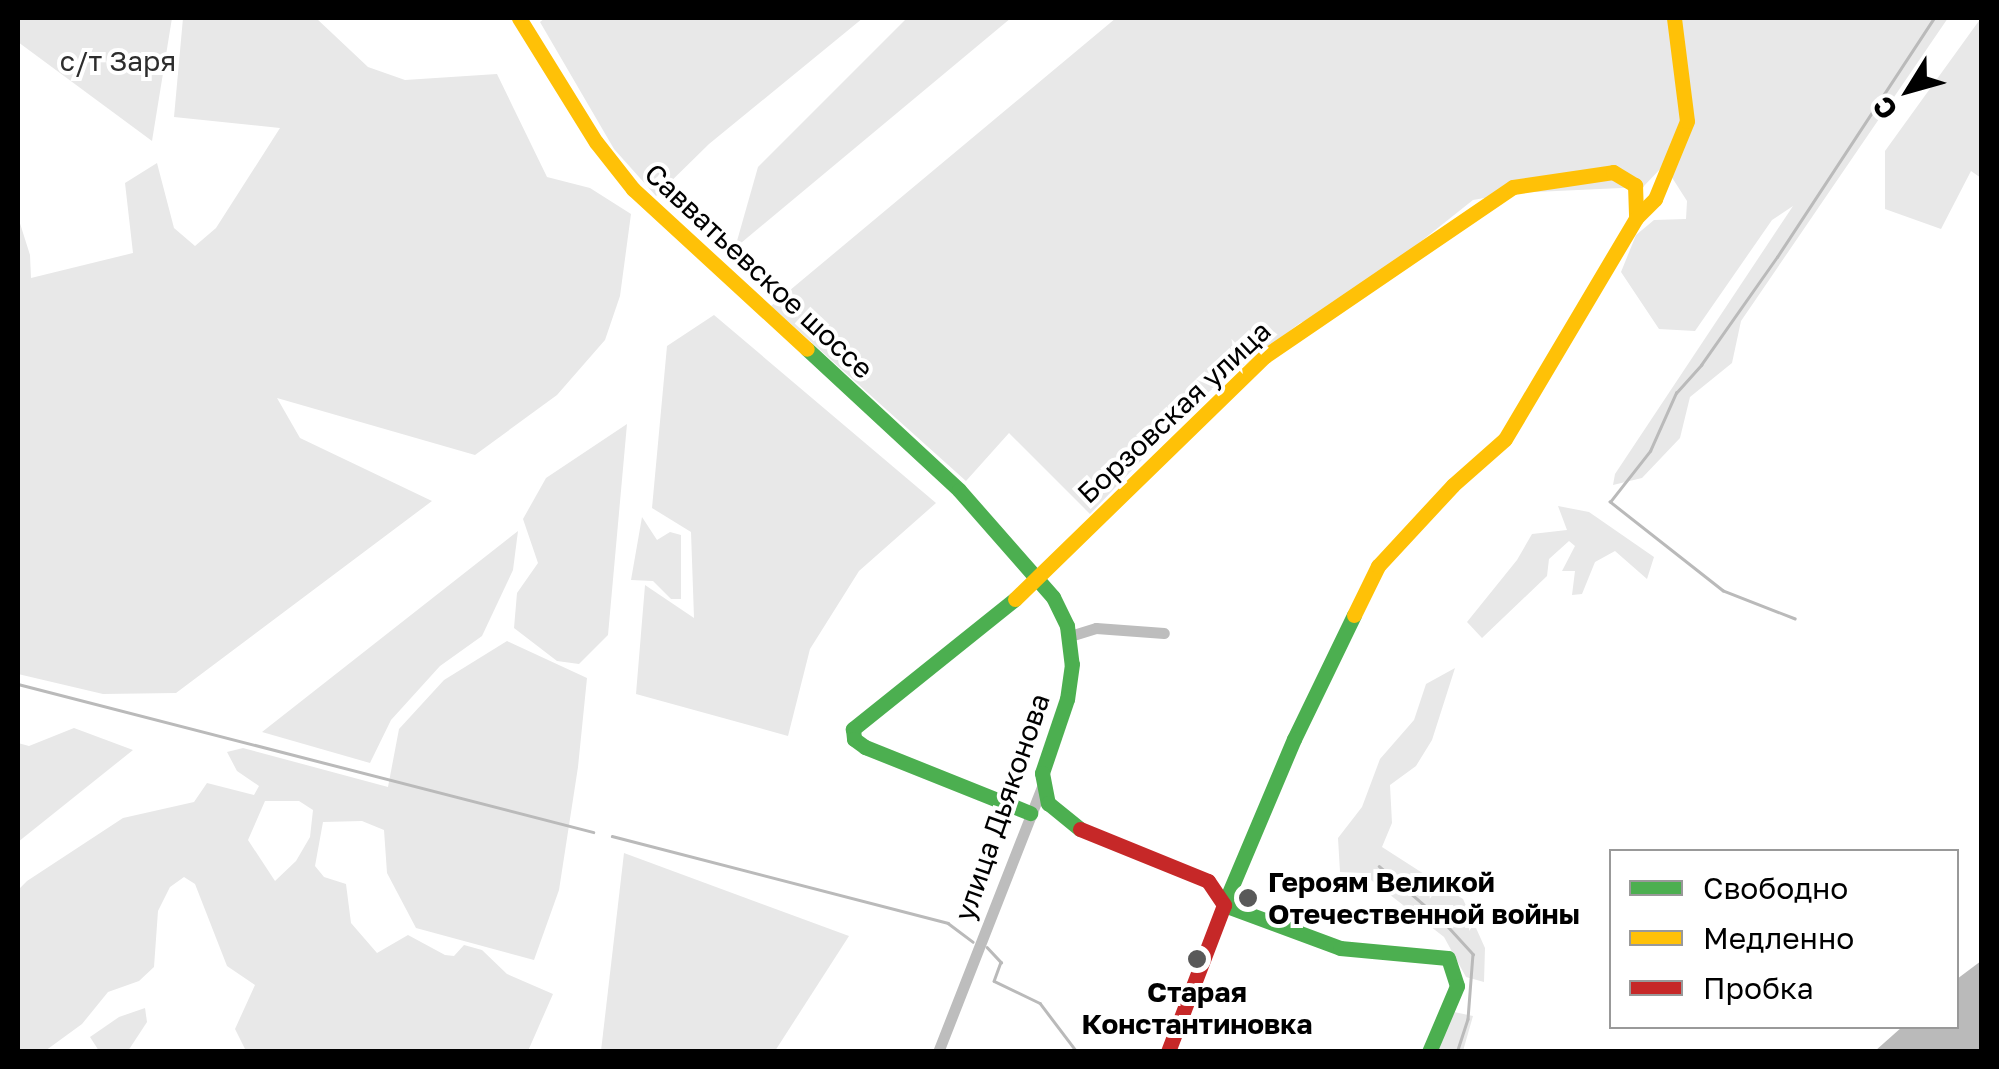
<!DOCTYPE html>
<html>
<head>
<meta charset="utf-8">
<style>
	body { margin:0 }
	#map { position:relative; width:1999px; height:1069px; overflow:hidden; background:#fff; font-family:"Golos Text",sans-serif }
	div>[style] { position:absolute }
	[style*='--x'] { left:calc(var(--x)*1px); top:calc(var(--y)*1px); width:calc(var(--w)*1px); rotate:calc(var(--a)*1deg) }
	.green>* { inset:0; background:#e8e8e8 }
	.water>* { inset:0; background:#bababa }
	.stream>* { height:2.5px; margin:-1.25px; padding:0 1.25px; transform-origin:1.25px; border-radius:1.25px; background:#bababa }
	.street>* { height:11px; margin:-5.5px; padding:0 5.5px; transform-origin:5.5px; border-radius:5.5px; background:#bdbdbd }
	.fast>* { height:15px; margin:-7.5px; padding:0 7.5px; transform-origin:7.5px; border-radius:7.5px; background:#4caf50 }
	.slow>* { height:15px; margin:-7.5px; padding:0 7.5px; transform-origin:7.5px; border-radius:7.5px; background:#ffc107 }
	.jam>* { height:15px; margin:-7.5px; padding:0 7.5px; transform-origin:7.5px; border-radius:7.5px; background:#c62828 }
	.dots>* { width:28px; height:28px; translate:-50% -50%; box-sizing:border-box; border:5px solid #fff; border-radius:50% }
	span { translate:-50% -50%; white-space:nowrap; text-align:center; line-height:1.15; -webkit-text-stroke:8px #fff; paint-order:stroke }
	.park-label { font-size:28px; color:#2d2d2d }
	.street-label { font-size:28px; color:#000 }
	.poi-label { font-size:28px; color:#000; font-weight:700 }
	.left { translate:0 -50%; text-align:left }
	.frame { position:absolute; inset:0; border:20px solid #000; pointer-events:none }
	.legend { position:absolute; left:1609px; top:849px; width:350px; height:180px; box-sizing:border-box; background:#fff; border:2px solid #999; margin:0; padding:12px 18px; list-style:none; font-size:30px; color:#000 }
	.legend li { display:flex; align-items:center; gap:20px; height:50px }
	.legend b { width:50px; border:2px solid #999 }
	.north { position:absolute; left:1859px; top:40px; width:100px; height:100px; -webkit-text-stroke:8px #fff; paint-order:stroke; rotate:233deg; font-size:28px; font-weight:700; line-height:40px; text-align:center; color:#000 }
	.north::after { content:''; display:block; margin:auto; width:35px; height:45px; background:#000; clip-path:polygon(50% 0,100% 100%,50% 72%,0 100%) }
</style>
</head>
<body>
<div id="map">
	<div class="green">
		<div style="clip-path:polygon(18px 18px,172px 18px,152px 141px,18px 42px)"></div>
		<div style="clip-path:polygon(183px 18px,316px 18px,368px 67px,405px 80px,497px 74px,547px 177px,590px 188px,631px 214px,620px 296px,605px 340px,557px 395px,475px 455px,277px 398px,300px 438px,432px 501px,176px 693px,103px 694px,18px 674px,18px 217px,30px 255px,31px 278px,133px 253px,125px 183px,157px 163px,174px 228px,195px 246px,216px 228px,280px 128px,174px 117px)"></div>
		<div style="clip-path:polygon(545px 18px,863px 18px,709px 144px,656px 196px,614px 149px,540px 22px)"></div>
		<div style="clip-path:polygon(907px 18px,1011px 18px,735px 248px,758px 167px)"></div>
		<div style="clip-path:polygon(1116px 18px,1948px 18px,1741px 321px,1732px 363px,1690px 397px,1680px 438px,1642px 478px,1613px 485px,1615px 474px,1793px 206px,1772px 220px,1695px 331px,1659px 329px,1621px 272px,1636px 235px,1654px 220px,1686px 219px,1687px 201px,1664px 165px,1643px 187px,1513px 193px,1473px 200px,1395px 262px,1352px 304px,1300px 323px,1202px 397px,1090px 514px,1009px 433px,966px 481px,771px 306px)"></div>
		<div style="clip-path:polygon(1981px 18px,1981px 178px,1971px 171px,1941px 229px,1885px 209px,1885px 151px)"></div>
		<div style="clip-path:polygon(714px 315px,936px 503px,859px 571px,810px 649px,788px 736px,636px 694px,645px 585px,694px 618px,691px 532px,652px 508px,667px 346px)"></div>
		<div style="clip-path:polygon(627px 424px,608px 635px,579px 664px,557px 661px,514px 628px,517px 593px,538px 563px,523px 519px,546px 478px)"></div>
		<div style="clip-path:polygon(1558px 506px,1589px 512px,1654px 557px,1647px 579px,1615px 551px,1595px 562px,1582px 594px,1572px 595px,1575px 571px,1562px 571px,1575px 546px,1569px 541px,1549px 559px,1547px 576px,1482px 638px,1467px 622px,1517px 560px,1532px 534px,1567px 530px)"></div>
		<div style="clip-path:polygon(642px 517px,657px 540px,670px 532px,681px 535px,681px 599px,671px 599px,653px 581px,631px 580px)"></div>
		<div style="clip-path:polygon(518px 531px,513px 570px,482px 636px,440px 666px,391px 720px,370px 763px,262px 732px)"></div>
		<div style="clip-path:polygon(evenodd,507px 641px,587px 678px,578px 767px,559px 890px,534px 960px,416px 928px,387px 873px,384px 830px,362px 821px,323px 822px,315px 866px,324px 877px,346px 884px,351px 923px,377px 953px,408px 935px,445px 955px,454px 956px,464px 945px,482px 950px,507px 974px,553px 994px,528px 1051px,246px 1051px,235px 1029px,255px 985px,227px 966px,195px 884px,184px 877px,170px 887px,158px 911px,154px 967px,139px 981px,108px 992px,82px 1024px,45px 1051px,18px 1051px,18px 890px,27px 881px,123px 818px,194px 802px,207px 783px,254px 795px,259px 786px,237px 771px,227px 752px,243px 748px,388px 787px,399px 729px,444px 680px,507px 641px,265px 801px,299px 801px,313px 810px,310px 837px,296px 861px,275px 881px,248px 840px,265px 801px)"></div>
		<div style="clip-path:polygon(1455px 668px,1432px 740px,1416px 766px,1390px 785px,1392px 823px,1382px 847px,1463px 899px,1485px 948px,1484px 982px,1466px 977px,1444px 937px,1362px 873px,1340px 872px,1338px 838px,1362px 807px,1380px 759px,1414px 720px,1426px 684px)"></div>
		<div style="clip-path:polygon(74px 728px,133px 750px,18px 842px,18px 743px,29px 746px)"></div>
		<div style="clip-path:polygon(624px 853px,849px 936px,775px 1051px,601px 1051px)"></div>
		<div style="clip-path:polygon(145px 1008px,147px 1022px,128px 1051px,99px 1051px,90px 1037px,119px 1017px)"></div>
		<div style="clip-path:polygon(1454px 1012px,1473px 1016px,1463px 1051px,1434px 1052px)"></div>
	</div>
	<div class="water">
		<div style="clip-path:polygon(1981px 961px,1981px 1051px,1875px 1051px,1902px 1027px,1956px 1026px,1957px 979px)"></div>
	</div>
	<div class="stream">
		<div style="--x:1795;--y:619;--w:77;--a:-158.7"></div>
		<div style="--x:1723;--y:591;--w:144;--a:-141.8"></div>
		<div style="--x:1610;--y:502;--w:65;--a:-51.9"></div>
		<div style="--x:1650;--y:451;--w:64;--a:-65.9"></div>
		<div style="--x:1676;--y:393;--w:38;--a:-48"></div>
		<div style="--x:1701;--y:365;--w:132;--a:-54.9"></div>
		<div style="--x:1777;--y:257;--w:286;--a:-56.7"></div>
		<div style="--x:18;--y:684;--w:594;--a:14.43"></div>
		<div style="--x:612;--y:836;--w:347;--a:14.5"></div>
		<div style="--x:948;--y:923;--w:31;--a:37"></div>
		<div style="--x:1379;--y:866;--w:84;--a:40.7"></div>
		<div style="--x:1443;--y:921;--w:45;--a:47.7"></div>
		<div style="--x:1473;--y:954;--w:65;--a:94.4"></div>
		<div style="--x:1468;--y:1019;--w:35;--a:108"></div>
		<div style="--x:987;--y:947;--w:21;--a:47"></div>
		<div style="--x:1001;--y:962;--w:20;--a:110"></div>
		<div style="--x:994;--y:981;--w:51;--a:25.6"></div>
		<div style="--x:1040;--y:1003;--w:61;--a:52.9"></div>
	</div>
	<div class="street">
		<div style="--x:1070;--y:636;--w:27;--a:-17"></div>
		<div style="--x:1096;--y:628;--w:68;--a:4.2"></div>
		<div style="--x:938;--y:1052;--w:285;--a:-68.6"></div>
	</div>
	<div class="fast">
		<div style="--x:807;--y:349;--w:207;--a:42.8"></div>
		<div style="--x:959;--y:490;--w:142;--a:48.7"></div>
		<div style="--x:1053;--y:597;--w:32;--a:64"></div>
		<div style="--x:1067;--y:626;--w:38;--a:83"></div>
		<div style="--x:1072;--y:664;--w:35;--a:98"></div>
		<div style="--x:1067;--y:699;--w:78;--a:108.7"></div>
		<div style="--x:1042;--y:773;--w:31;--a:79"></div>
		<div style="--x:1048;--y:803;--w:41;--a:39.1"></div>
		<div style="--x:1015;--y:599;--w:208;--a:141.3"></div>
		<div style="--x:853;--y:729;--w:10;--a:84"></div>
		<div style="--x:854;--y:739;--w:14;--a:36"></div>
		<div style="--x:865;--y:747;--w:178;--a:21.8"></div>
		<div style="--x:1354;--y:615;--w:138;--a:115.8"></div>
		<div style="--x:1294;--y:739;--w:180;--a:112.9"></div>
		<div style="--x:1224;--y:905;--w:124;--a:20.3"></div>
		<div style="--x:1340;--y:948;--w:108;--a:5.3"></div>
		<div style="--x:1448;--y:958;--w:29;--a:72"></div>
		<div style="--x:1457;--y:986;--w:72;--a:113"></div>
	</div>
	<div class="slow">
		<div style="--x:519;--y:18;--w:146;--a:58.2"></div>
		<div style="--x:596;--y:142;--w:60;--a:51.8"></div>
		<div style="--x:633;--y:189;--w:236;--a:42.6"></div>
		<div style="--x:1015;--y:599;--w:349;--a:-44.2"></div>
		<div style="--x:1265;--y:356;--w:300;--a:-34.3"></div>
		<div style="--x:1513;--y:187;--w:101;--a:-8.5"></div>
		<div style="--x:1613;--y:172;--w:26;--a:31"></div>
		<div style="--x:1635;--y:185;--w:33;--a:88"></div>
		<div style="--x:1354;--y:615;--w:55;--a:-63.9"></div>
		<div style="--x:1378;--y:566;--w:110;--a:-47.2"></div>
		<div style="--x:1453;--y:485;--w:69;--a:-41.5"></div>
		<div style="--x:1505;--y:439;--w:257;--a:-59.3"></div>
		<div style="--x:1636;--y:218;--w:27;--a:-45"></div>
		<div style="--x:1655;--y:199;--w:84;--a:-67.7"></div>
		<div style="--x:1687;--y:121;--w:104;--a:-97.2"></div>
	</div>
	<div class="jam">
		<div style="--x:1080;--y:829;--w:138;--a:22.1"></div>
		<div style="--x:1208;--y:881;--w:29;--a:56"></div>
		<div style="--x:1224;--y:905;--w:157;--a:110.9"></div>
	</div>
	<div class="dots">
		<div style="left:1248px;top:898px;background:#595959"></div>
		<div style="left:1197px;top:959px;background:#595959"></div>
	</div>
	<div class="park-label">
		<span style="left:118px;top:61px">с/т Заря</span>
	</div>
	<div class="street-label">
		<span style="left:759px;top:271px;rotate:43deg">Савватьевское шоссе</span>
		<span style="left:1174px;top:412px;rotate:-43deg">Борзовская улица</span>
		<span style="left:1002px;top:807px;rotate:-71deg">улица Дьяконова</span>
	</div>
	<div class="poi-label">
		<span class="left" style="left:1268px;top:898px">Героям Великой<br>Отечественной войны</span>
		<span style="left:1197px;top:1008px">Старая<br>Константиновка</span>
	</div>
	<div class="frame"></div>
	<ul class="legend">
	<li><b style="height:12px;background:#4caf50"></b>Свободно</li>
	<li><b style="height:12px;background:#ffc107"></b>Медленно</li>
	<li><b style="height:12px;background:#c62828"></b>Пробка</li>
	</ul>
	<div class="north">С</div>
</div>
</body>
</html>
